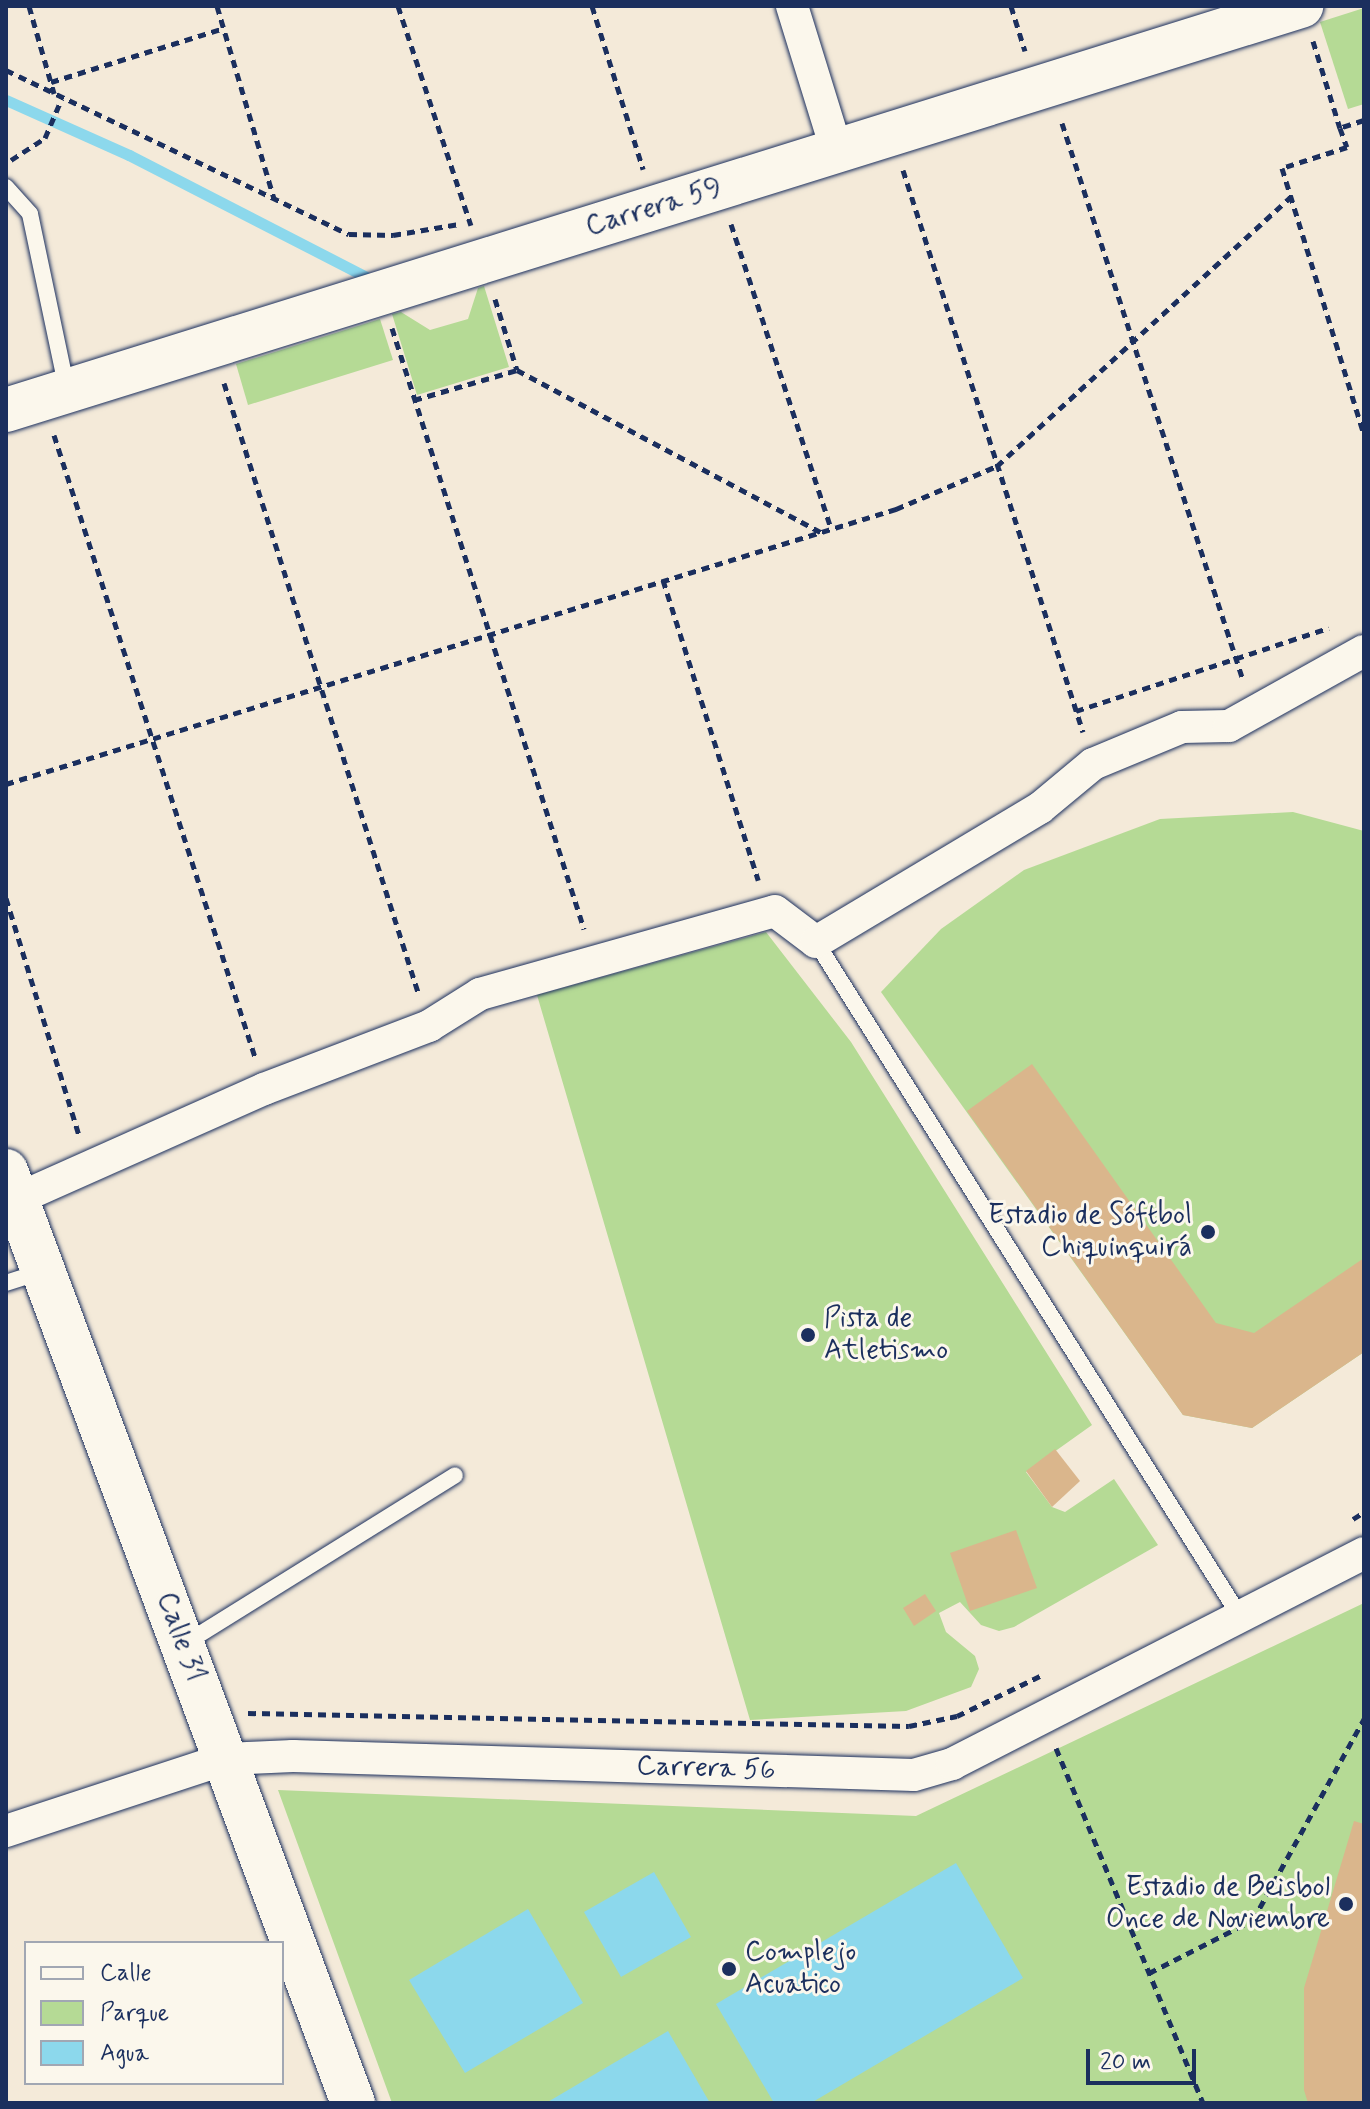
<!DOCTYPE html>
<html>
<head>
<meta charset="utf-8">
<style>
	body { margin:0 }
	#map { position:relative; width:1370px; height:2109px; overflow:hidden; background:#f4ead9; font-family:Mynerve,sans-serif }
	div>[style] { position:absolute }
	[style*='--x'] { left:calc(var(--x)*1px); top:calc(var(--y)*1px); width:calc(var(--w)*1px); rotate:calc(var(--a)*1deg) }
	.green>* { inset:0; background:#b5da95 }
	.water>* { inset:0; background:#8cd8ec }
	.stream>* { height:11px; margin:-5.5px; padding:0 5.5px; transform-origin:5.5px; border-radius:5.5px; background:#8cd8ec }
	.building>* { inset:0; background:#dab68c }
	.path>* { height:5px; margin-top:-2.5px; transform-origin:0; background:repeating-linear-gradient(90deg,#1b2f5e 0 8px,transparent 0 14px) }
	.roads { filter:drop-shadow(0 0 2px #1b2f5e) drop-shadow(0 0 2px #1b2f5e) }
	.lane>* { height:16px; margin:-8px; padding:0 8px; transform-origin:8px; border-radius:8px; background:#fbf7ec }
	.street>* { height:32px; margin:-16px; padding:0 16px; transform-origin:16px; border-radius:16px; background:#fbf7ec }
	.secondary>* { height:44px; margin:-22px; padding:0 22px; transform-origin:22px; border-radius:22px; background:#fbf7ec }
	.dots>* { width:22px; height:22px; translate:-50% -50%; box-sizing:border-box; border:4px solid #fbf7ec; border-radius:50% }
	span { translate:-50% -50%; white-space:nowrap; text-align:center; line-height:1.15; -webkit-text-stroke:6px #fbf7ec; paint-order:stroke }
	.street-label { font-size:28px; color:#1b2f5e }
	.poi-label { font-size:28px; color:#1b2f5e }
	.right { translate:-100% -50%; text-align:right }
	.left { translate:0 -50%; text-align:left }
	.frame { position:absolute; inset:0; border:8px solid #1b2f5e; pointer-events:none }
	.legend { position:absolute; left:24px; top:1941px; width:260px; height:144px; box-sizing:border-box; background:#fbf7ec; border:2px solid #a1a7b3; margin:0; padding:10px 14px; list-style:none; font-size:24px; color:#1b2f5e }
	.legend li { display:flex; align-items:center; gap:16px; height:40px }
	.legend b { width:40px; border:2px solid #a1a7b3 }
	.scale { position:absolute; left:1086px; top:2049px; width:110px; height:36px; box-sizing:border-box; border:4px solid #1b2f5e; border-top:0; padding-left:10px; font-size:24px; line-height:28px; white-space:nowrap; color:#1b2f5e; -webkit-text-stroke:6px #fbf7ec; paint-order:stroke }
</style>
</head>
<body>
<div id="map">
	<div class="green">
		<div style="clip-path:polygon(1364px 8px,1364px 104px,1348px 109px,1320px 22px)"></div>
		<div style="clip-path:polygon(484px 286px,509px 367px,417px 395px,392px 314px,401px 312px,430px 330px,468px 319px,478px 288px)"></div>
		<div style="clip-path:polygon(380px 319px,393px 360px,248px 405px,236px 364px)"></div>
		<div style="clip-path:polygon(1293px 812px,1364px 831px,1364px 1352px,1252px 1428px,1183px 1415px,881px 992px,941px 929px,1024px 870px,1160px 819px)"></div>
		<div style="clip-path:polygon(766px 932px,851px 1042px,1092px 1425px,1026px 1472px,1052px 1507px,1065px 1512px,1114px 1479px,1158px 1545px,1014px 1627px,999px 1631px,981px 1625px,960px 1602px,939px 1613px,946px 1632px,975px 1656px,979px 1669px,971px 1687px,906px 1711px,750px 1720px,537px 995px)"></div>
		<div style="clip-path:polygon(1364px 1603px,1364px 2103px,392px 2103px,278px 1790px,916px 1816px)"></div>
	</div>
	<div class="water">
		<div style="clip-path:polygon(956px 1863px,1023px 1978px,811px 2103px,774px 2103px,716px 2004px)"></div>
		<div style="clip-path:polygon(654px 1872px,691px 1937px,621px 1977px,584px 1912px)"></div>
		<div style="clip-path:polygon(528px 1909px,583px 2003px,465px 2073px,409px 1980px)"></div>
		<div style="clip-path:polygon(668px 2031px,710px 2103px,546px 2103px)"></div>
	</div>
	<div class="stream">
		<div style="--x:6;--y:100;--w:135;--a:24.1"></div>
		<div style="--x:129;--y:155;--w:278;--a:27.2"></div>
	</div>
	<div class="building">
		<div style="clip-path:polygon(1032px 1064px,1216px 1323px,1254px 1333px,1364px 1258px,1364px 1352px,1252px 1428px,1183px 1415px,967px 1111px)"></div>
		<div style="clip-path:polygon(1055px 1449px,1080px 1481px,1052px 1507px,1026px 1471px)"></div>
		<div style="clip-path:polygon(1016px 1530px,1037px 1588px,970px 1611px,950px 1553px)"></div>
		<div style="clip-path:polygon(925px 1594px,936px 1611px,914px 1626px,903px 1608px)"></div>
		<div style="clip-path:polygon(1354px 1821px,1364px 1824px,1364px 2103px,1308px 2103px,1304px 2090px,1304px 1988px)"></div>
	</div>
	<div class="path">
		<div style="--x:29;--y:6;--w:91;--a:74"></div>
		<div style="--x:217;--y:6;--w:200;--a:73.5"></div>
		<div style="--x:398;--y:6;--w:231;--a:71.6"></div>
		<div style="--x:592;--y:6;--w:171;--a:72.6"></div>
		<div style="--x:1011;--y:6;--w:47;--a:72.7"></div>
		<div style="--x:1313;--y:41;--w:91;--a:72.8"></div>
		<div style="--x:6;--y:70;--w:380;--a:25.6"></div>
		<div style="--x:349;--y:234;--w:44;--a:1.3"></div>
		<div style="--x:393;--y:235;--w:67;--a:-9.5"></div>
		<div style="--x:51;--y:82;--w:181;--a:-17.3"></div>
		<div style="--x:1364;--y:120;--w:25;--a:162"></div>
		<div style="--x:1340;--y:128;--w:20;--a:70"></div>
		<div style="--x:1347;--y:147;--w:68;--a:162.1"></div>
		<div style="--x:1282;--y:168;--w:279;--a:72.9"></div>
		<div style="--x:1062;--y:123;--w:586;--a:72"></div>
		<div style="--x:11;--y:160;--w:40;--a:-32.9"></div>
		<div style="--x:45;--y:138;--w:43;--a:-67"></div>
		<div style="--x:903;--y:170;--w:590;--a:72.24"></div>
		<div style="--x:731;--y:224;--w:321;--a:71.8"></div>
		<div style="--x:495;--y:299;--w:74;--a:72.8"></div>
		<div style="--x:392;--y:328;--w:631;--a:72.28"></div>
		<div style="--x:224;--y:383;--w:642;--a:72.33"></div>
		<div style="--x:414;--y:400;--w:107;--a:-16.2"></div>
		<div style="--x:517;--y:370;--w:344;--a:28.1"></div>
		<div style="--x:54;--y:435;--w:654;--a:72.09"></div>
		<div style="--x:663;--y:580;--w:315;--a:72.4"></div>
		<div style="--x:1076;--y:711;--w:266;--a:-18.2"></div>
		<div style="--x:6;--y:784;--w:932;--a:-17.17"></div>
		<div style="--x:896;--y:509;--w:110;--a:-23.1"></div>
		<div style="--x:997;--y:466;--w:398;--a:-42.5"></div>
		<div style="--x:6;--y:898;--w:248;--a:72.9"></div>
		<div style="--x:1353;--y:1519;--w:13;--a:-32"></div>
		<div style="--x:248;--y:1713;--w:661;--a:1.13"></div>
		<div style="--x:909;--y:1726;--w:49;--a:-11.8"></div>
		<div style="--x:957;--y:1716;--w:92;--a:-25.7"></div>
		<div style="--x:1056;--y:1748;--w:384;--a:67.5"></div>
		<div style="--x:1149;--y:1973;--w:117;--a:-27"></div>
		<div style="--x:1253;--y:1920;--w:230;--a:-61.1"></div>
	</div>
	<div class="roads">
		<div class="lane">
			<div style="--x:6;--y:187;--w:36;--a:48"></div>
			<div style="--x:30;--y:214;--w:180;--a:78.1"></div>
			<div style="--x:816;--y:942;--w:798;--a:57.84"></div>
			<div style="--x:6;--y:1283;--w:38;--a:-18"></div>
			<div style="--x:184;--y:1644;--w:319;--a:-31.9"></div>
		</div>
		<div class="street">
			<div style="--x:792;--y:6;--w:152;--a:72.8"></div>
			<div style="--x:17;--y:1199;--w:270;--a:-24"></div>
			<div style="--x:264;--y:1089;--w:177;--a:-20.9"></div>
			<div style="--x:429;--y:1026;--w:60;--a:-32.1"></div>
			<div style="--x:480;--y:994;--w:306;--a:-15.7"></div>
			<div style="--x:775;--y:911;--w:51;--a:37.1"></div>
			<div style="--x:816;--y:942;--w:261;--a:-30.9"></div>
			<div style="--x:1040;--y:808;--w:69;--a:-39.7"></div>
			<div style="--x:1093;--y:764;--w:96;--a:-22.6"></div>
			<div style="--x:1182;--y:727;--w:47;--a:-1.2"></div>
			<div style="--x:1229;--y:726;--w:154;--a:-29.1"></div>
			<div style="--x:6;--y:1831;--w:231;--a:-18.2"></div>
			<div style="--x:225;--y:1759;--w:68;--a:-2.5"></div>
			<div style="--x:293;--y:1756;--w:621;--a:1.75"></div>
			<div style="--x:914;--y:1775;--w:40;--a:-16"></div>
			<div style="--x:952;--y:1764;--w:463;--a:-27.1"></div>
		</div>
		<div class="secondary">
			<div style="--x:6;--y:410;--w:1357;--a:-17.33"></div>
			<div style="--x:6;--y:1171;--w:995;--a:69.58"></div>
		</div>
	</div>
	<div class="dots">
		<div style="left:1208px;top:1232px;background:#1b2f5e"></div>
		<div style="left:808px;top:1335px;background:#1b2f5e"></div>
		<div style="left:1346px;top:1904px;background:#1b2f5e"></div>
		<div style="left:729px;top:1969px;background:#1b2f5e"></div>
	</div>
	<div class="street-label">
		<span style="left:654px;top:208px;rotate:-17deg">Carrera 59</span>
		<span style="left:180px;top:1637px;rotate:70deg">Calle 31</span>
		<span style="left:706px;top:1769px;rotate:2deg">Carrera 56</span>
	</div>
	<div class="poi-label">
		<span class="right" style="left:1192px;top:1232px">Estadio de Sóftbol<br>Chiquinquirá</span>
		<span class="left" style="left:824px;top:1335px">Pista de<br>Atletismo</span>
		<span class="right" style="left:1330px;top:1904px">Estadio de Beisbol<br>Once de Noviembre</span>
		<span class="left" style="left:745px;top:1969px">Complejo<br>Acuatico</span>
	</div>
	<div class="frame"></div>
	<ul class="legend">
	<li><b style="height:10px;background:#fbf7ec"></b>Calle</li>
	<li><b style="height:22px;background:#b5da95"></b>Parque</li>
	<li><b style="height:22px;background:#8cd8ec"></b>Agua</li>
	</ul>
	<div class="scale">20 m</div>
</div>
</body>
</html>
